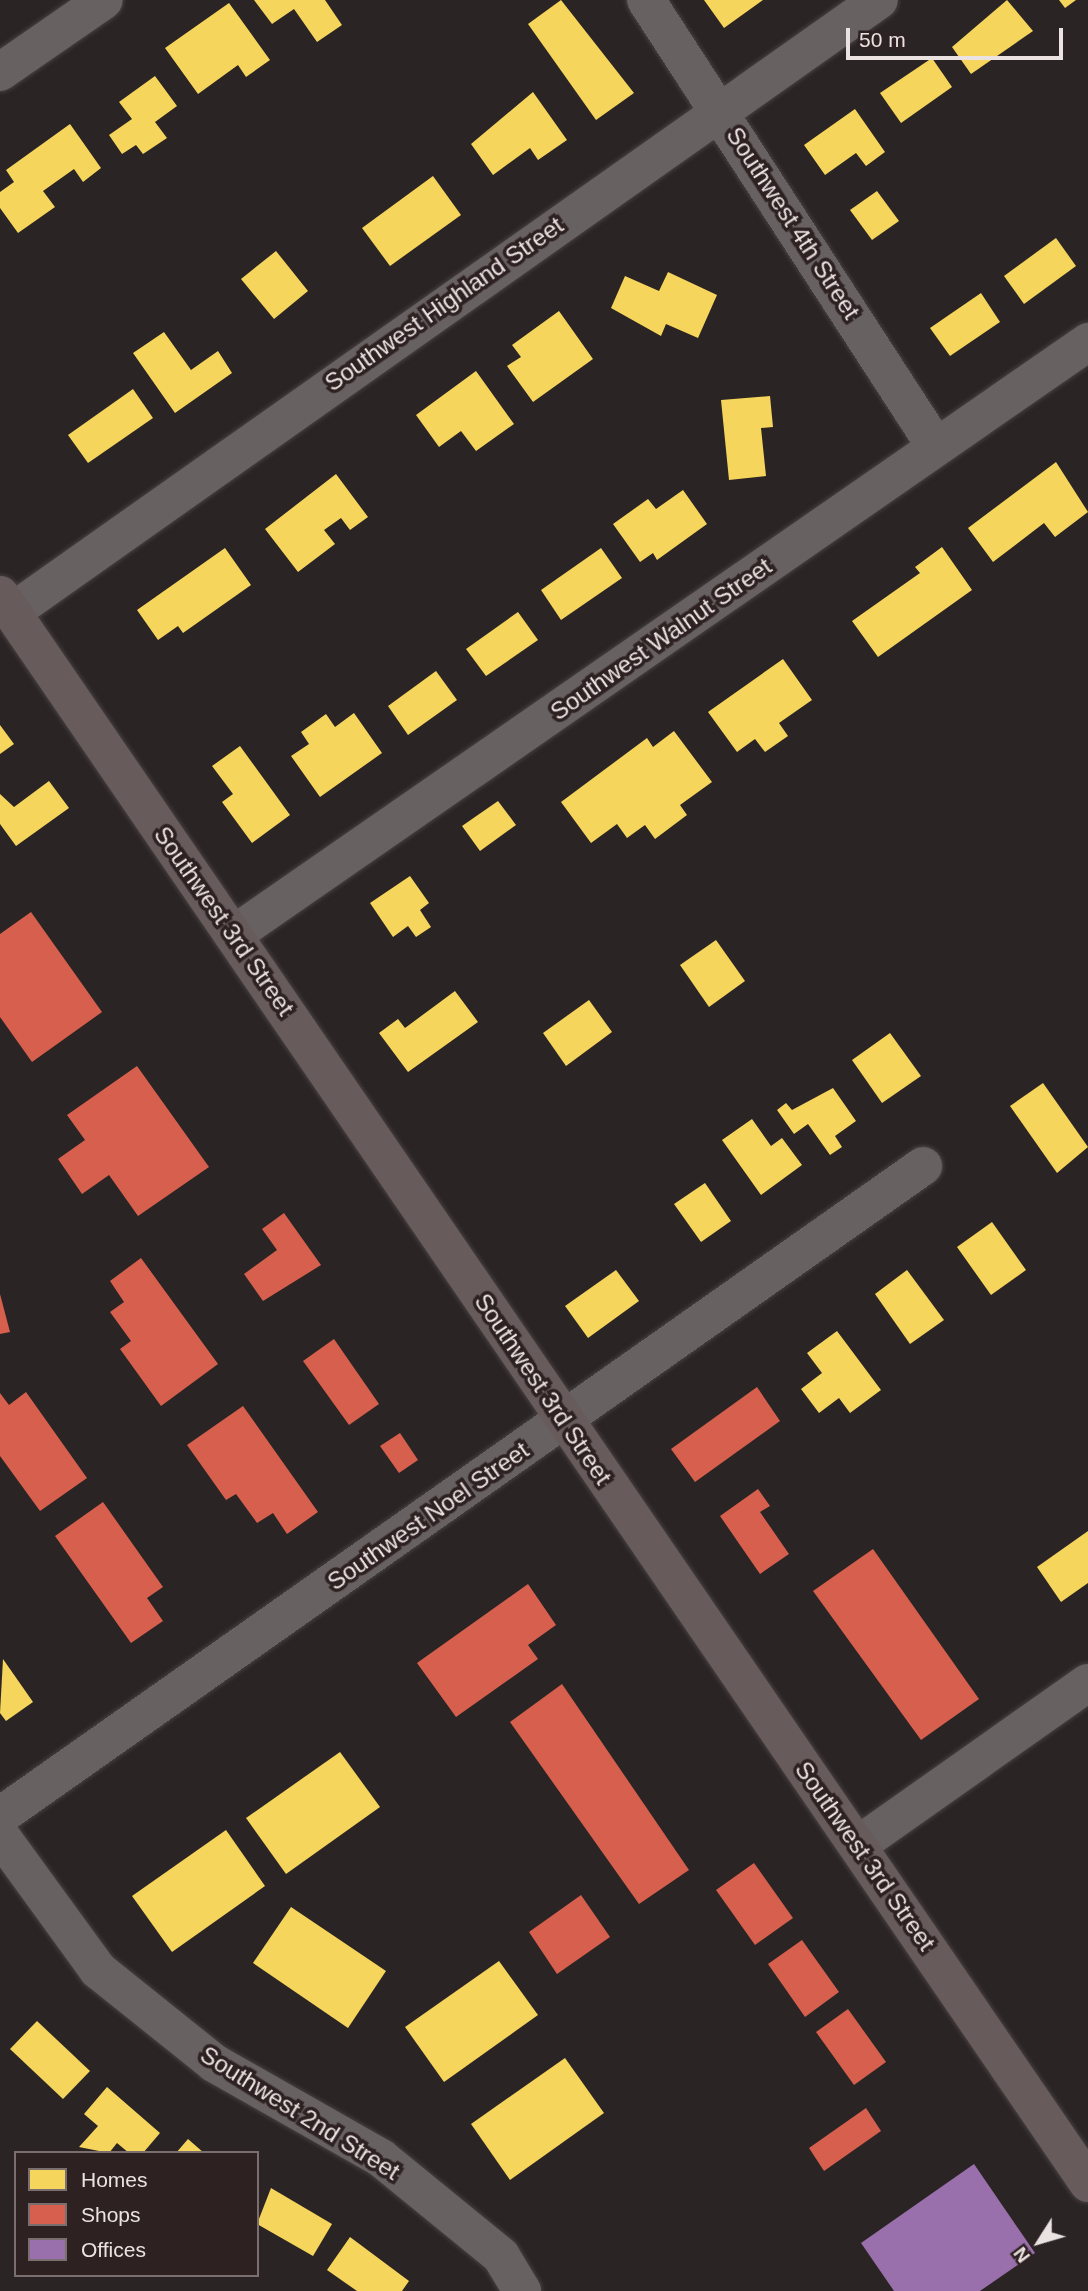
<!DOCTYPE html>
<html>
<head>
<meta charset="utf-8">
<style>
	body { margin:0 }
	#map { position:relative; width:1088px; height:2291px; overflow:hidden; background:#2b2424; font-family:Arial,sans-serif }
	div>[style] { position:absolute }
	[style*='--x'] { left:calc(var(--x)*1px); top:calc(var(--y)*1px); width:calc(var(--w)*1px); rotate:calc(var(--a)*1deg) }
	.homes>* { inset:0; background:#f6d55c }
	.shops>* { inset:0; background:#d6604d }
	.offices>* { inset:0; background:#9970ab }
	.roads { filter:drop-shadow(0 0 2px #464040) drop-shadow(0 0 2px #464040) }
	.minor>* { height:38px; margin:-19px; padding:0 19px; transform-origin:19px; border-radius:19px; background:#676161 }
	.major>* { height:38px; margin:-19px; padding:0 19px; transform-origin:19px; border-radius:19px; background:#675b5b }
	span { translate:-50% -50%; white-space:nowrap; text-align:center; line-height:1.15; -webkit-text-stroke:7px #2e2121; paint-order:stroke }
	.street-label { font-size:24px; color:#ebe2e2 }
	.legend { position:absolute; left:14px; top:2151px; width:245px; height:126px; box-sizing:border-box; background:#2e2121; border:2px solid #7a6e6e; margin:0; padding:9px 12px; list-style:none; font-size:21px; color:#ebe2e2 }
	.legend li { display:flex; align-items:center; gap:14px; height:35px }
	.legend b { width:35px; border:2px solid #7a6e6e }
	.north { position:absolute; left:1004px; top:2207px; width:70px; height:70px; -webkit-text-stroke:5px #2e2121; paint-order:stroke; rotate:233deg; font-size:19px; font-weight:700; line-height:28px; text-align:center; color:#ebe2e2 }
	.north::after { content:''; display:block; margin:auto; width:24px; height:32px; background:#ebe2e2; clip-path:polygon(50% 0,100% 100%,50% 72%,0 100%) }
	.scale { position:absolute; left:846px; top:28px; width:217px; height:32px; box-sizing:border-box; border:4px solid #ebe2e2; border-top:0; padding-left:9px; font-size:21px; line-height:24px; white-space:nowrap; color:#ebe2e2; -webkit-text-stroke:5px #2e2121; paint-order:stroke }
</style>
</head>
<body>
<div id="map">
	<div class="homes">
		<div style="clip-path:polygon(254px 0,325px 0,342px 25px,317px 42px,294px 9px,272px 24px)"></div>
		<div style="clip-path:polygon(561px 0,634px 93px,596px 120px,528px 24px)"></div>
		<div style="clip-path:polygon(704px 0,763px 0,724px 28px)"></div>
		<div style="clip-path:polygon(1007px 0,1033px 31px,971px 74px,952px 47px)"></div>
		<div style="clip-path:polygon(1059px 0,1076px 0,1065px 8px)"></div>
		<div style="clip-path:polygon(229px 3px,270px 60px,246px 77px,238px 65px,198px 94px,165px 48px)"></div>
		<div style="clip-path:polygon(932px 58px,952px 87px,901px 123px,880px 93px)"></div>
		<div style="clip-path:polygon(155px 76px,177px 106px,155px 122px,167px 138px,143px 154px,136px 145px,122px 154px,109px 135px,132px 119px,119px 102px)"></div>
		<div style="clip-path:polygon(533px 92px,567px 140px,538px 160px,530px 148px,493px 175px,471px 144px)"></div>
		<div style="clip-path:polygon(855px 109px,885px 152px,866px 166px,856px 153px,825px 175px,804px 145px)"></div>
		<div style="clip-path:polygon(70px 124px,101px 168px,83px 182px,74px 169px,43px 191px,55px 207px,18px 233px,0 208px,0 192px,14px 182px,6px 170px)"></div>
		<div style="clip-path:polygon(433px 176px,461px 215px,390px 266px,362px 228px)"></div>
		<div style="clip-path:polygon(877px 191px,899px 221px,872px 240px,850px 210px)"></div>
		<div style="clip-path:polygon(1056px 238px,1076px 266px,1024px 304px,1004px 276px)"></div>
		<div style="clip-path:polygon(276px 251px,308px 291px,274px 319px,241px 279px)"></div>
		<div style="clip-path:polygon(668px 272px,717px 295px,698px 338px,666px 324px,661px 336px,611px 308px,625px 276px,659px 291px)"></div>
		<div style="clip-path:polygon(981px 293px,1000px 322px,950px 356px,930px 328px)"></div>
		<div style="clip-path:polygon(559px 311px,593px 359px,533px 402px,507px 366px,521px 357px,512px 345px)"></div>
		<div style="clip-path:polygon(164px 332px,191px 370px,218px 351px,232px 373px,175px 413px,133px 353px)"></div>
		<div style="clip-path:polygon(476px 371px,514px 424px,476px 451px,461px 431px,439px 447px,416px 415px)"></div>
		<div style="clip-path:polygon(133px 389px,153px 418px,88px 463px,68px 435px)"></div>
		<div style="clip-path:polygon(770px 396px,773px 427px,761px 428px,766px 476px,729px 480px,721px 400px)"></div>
		<div style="clip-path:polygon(1056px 462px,1088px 512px,1055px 537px,1044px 523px,993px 562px,968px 528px)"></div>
		<div style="clip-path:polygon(336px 474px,368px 517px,350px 530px,341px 518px,324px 530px,335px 544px,298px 572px,265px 529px)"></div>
		<div style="clip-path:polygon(683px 490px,707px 524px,657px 560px,653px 553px,640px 562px,613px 524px,648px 499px,656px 509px)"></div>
		<div style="clip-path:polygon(942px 547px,972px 590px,878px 657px,852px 621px,920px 573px,915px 567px)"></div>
		<div style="clip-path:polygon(225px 548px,251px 585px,183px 633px,178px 626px,158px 640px,137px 610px)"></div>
		<div style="clip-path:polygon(601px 548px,622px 578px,561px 620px,541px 590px)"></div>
		<div style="clip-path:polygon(518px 612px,538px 640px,486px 676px,466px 649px)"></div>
		<div style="clip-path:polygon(783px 659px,812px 700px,779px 723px,788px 736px,765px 752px,755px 739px,737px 752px,708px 712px)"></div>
		<div style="clip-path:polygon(436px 671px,457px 700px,408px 735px,388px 706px)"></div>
		<div style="clip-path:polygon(354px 713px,382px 753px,320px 797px,291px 756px,309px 744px,301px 732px,326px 714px,335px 727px)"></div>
		<div style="clip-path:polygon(0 725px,14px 744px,0 754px)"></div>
		<div style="clip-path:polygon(674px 731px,712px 782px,680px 805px,687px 815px,655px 839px,645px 825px,627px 838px,617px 824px,591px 843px,561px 802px,647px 738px,653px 747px)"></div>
		<div style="clip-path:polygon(240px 746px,290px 815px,252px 843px,222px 802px,233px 794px,212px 766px)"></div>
		<div style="clip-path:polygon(49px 781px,69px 808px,16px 846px,0 824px,0 794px,14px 807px)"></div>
		<div style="clip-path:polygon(498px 801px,516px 825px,480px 851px,462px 826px)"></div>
		<div style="clip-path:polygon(410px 876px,429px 903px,420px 910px,431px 927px,416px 937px,408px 926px,393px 937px,370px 903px)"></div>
		<div style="clip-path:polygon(716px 940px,745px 981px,709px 1007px,680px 965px)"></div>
		<div style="clip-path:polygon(455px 991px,478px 1022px,408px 1072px,379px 1033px,398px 1019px,405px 1028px)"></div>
		<div style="clip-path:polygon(589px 1000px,612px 1032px,566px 1066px,543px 1033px)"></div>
		<div style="clip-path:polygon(890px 1033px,921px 1076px,882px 1103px,852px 1060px)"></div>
		<div style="clip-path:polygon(1043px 1083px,1088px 1147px,1057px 1173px,1010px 1106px)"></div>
		<div style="clip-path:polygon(833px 1088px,856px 1121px,835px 1136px,842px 1147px,830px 1155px,808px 1124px,794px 1134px,777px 1110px,786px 1103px,792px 1110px)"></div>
		<div style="clip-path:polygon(752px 1119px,771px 1146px,782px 1138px,802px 1165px,761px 1195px,722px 1140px)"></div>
		<div style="clip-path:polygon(705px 1183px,731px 1221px,701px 1242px,674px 1204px)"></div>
		<div style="clip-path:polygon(992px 1222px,1026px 1270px,991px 1295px,957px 1247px)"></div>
		<div style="clip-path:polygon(616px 1270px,639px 1301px,588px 1338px,565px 1306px)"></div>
		<div style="clip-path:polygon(907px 1270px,944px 1320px,910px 1344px,875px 1294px)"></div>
		<div style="clip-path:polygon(837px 1331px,881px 1390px,850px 1413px,839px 1398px,819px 1413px,801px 1389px,822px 1373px,807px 1353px)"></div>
		<div style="clip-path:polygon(1088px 1531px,1088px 1583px,1061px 1602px,1037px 1567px)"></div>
		<div style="clip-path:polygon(3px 1659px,33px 1702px,6px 1721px,0 1713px)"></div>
		<div style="clip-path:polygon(340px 1752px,380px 1807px,286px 1874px,246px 1818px)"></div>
		<div style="clip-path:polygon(226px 1830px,265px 1886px,172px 1952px,132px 1896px)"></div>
		<div style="clip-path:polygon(291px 1907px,386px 1971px,348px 2028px,253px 1963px)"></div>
		<div style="clip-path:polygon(499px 1961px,538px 2015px,444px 2082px,405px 2027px)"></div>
		<div style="clip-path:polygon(37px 2021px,90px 2071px,63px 2099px,10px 2049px)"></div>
		<div style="clip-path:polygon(565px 2058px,604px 2113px,510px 2180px,471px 2124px)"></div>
		<div style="clip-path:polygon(107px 2087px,160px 2133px,143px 2153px,129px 2153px,117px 2143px,109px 2153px,79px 2147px,98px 2126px,84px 2114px)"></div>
		<div style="clip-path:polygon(188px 2139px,204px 2153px,176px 2153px)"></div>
		<div style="clip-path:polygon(271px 2188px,332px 2224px,313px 2256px,257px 2224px)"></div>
		<div style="clip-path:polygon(350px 2237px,409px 2281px,402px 2291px,357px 2291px,327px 2270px)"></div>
	</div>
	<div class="shops">
		<div style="clip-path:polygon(31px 912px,102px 1012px,32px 1062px,0 1017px,0 934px)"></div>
		<div style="clip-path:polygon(137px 1066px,209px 1167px,138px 1216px,109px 1175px,82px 1194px,58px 1159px,85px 1140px,67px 1115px)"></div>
		<div style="clip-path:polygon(284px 1213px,321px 1265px,263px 1301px,244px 1274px,277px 1250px,262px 1229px)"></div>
		<div style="clip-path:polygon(141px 1258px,218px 1364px,161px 1406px,120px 1349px,131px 1341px,110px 1312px,124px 1302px,110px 1281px)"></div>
		<div style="clip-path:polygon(0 1294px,10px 1332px,0 1334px)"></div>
		<div style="clip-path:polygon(334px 1339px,379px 1404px,349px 1425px,303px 1361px)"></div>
		<div style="clip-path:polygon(757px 1387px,780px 1421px,695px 1482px,671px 1449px)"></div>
		<div style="clip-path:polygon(26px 1392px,87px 1478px,40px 1511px,0 1456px,0 1393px,9px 1405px)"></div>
		<div style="clip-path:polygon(243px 1406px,318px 1512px,287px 1534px,273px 1513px,257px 1523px,236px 1494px,226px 1500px,187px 1445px)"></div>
		<div style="clip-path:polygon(400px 1433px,418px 1460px,399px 1473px,380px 1446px)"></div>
		<div style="clip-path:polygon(758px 1489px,770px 1506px,760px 1512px,789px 1554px,760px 1574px,720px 1516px)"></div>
		<div style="clip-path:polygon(103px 1502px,163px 1587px,147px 1598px,163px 1621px,131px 1643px,55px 1536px)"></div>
		<div style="clip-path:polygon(873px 1549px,979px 1699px,921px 1740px,813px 1591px)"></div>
		<div style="clip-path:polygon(528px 1584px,556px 1625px,528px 1645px,538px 1659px,456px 1717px,417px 1663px)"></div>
		<div style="clip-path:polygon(562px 1684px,689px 1870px,639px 1904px,510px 1722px)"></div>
		<div style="clip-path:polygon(754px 1863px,793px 1918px,755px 1945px,716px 1890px)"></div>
		<div style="clip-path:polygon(581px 1895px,610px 1937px,557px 1974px,529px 1932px)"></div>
		<div style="clip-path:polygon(802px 1940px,839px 1992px,805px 2017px,768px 1964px)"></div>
		<div style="clip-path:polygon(848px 2009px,886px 2062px,854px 2085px,816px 2032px)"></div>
		<div style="clip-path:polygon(866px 2108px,881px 2131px,824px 2171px,809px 2148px)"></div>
	</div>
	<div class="offices">
		<div style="clip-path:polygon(974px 2164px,1035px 2253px,980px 2291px,894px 2291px,861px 2243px)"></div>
	</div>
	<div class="roads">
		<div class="minor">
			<div style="--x:646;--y:0;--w:533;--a:57.03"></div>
			<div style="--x:0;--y:72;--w:126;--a:-34.7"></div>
			<div style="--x:12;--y:612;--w:1061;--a:-35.22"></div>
			<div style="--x:233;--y:935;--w:1041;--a:-34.74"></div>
			<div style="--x:0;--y:1816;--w:1129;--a:-35.15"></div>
			<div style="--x:0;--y:1835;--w:167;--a:54"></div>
			<div style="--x:98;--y:1970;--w:149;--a:38.7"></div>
			<div style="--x:214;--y:2063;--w:192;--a:29.6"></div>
			<div style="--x:381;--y:2158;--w:155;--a:39.2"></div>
			<div style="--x:501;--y:2256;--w:41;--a:59"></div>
			<div style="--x:858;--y:1845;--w:281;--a:-35.2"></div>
		</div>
		<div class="major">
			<div style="--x:0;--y:595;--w:1925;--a:55.58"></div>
		</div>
	</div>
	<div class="street-label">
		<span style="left:793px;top:223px;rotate:57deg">Southwest 4th Street</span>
		<span style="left:444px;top:304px;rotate:-35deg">Southwest Highland Street</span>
		<span style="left:661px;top:639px;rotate:-35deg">Southwest Walnut Street</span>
		<span style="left:224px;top:921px;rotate:55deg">Southwest 3rd Street</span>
		<span style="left:543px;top:1389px;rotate:56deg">Southwest 3rd Street</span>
		<span style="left:428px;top:1516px;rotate:-35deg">Southwest Noel Street</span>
		<span style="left:865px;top:1856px;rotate:55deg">Southwest 3rd Street</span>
		<span style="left:300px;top:2113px;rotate:32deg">Southwest 2nd Street</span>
	</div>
	<ul class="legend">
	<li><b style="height:19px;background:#f6d55c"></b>Homes</li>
	<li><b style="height:19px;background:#d6604d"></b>Shops</li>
	<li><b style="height:19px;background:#9970ab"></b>Offices</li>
	</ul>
	<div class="north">N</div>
	<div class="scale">50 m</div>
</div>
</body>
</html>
